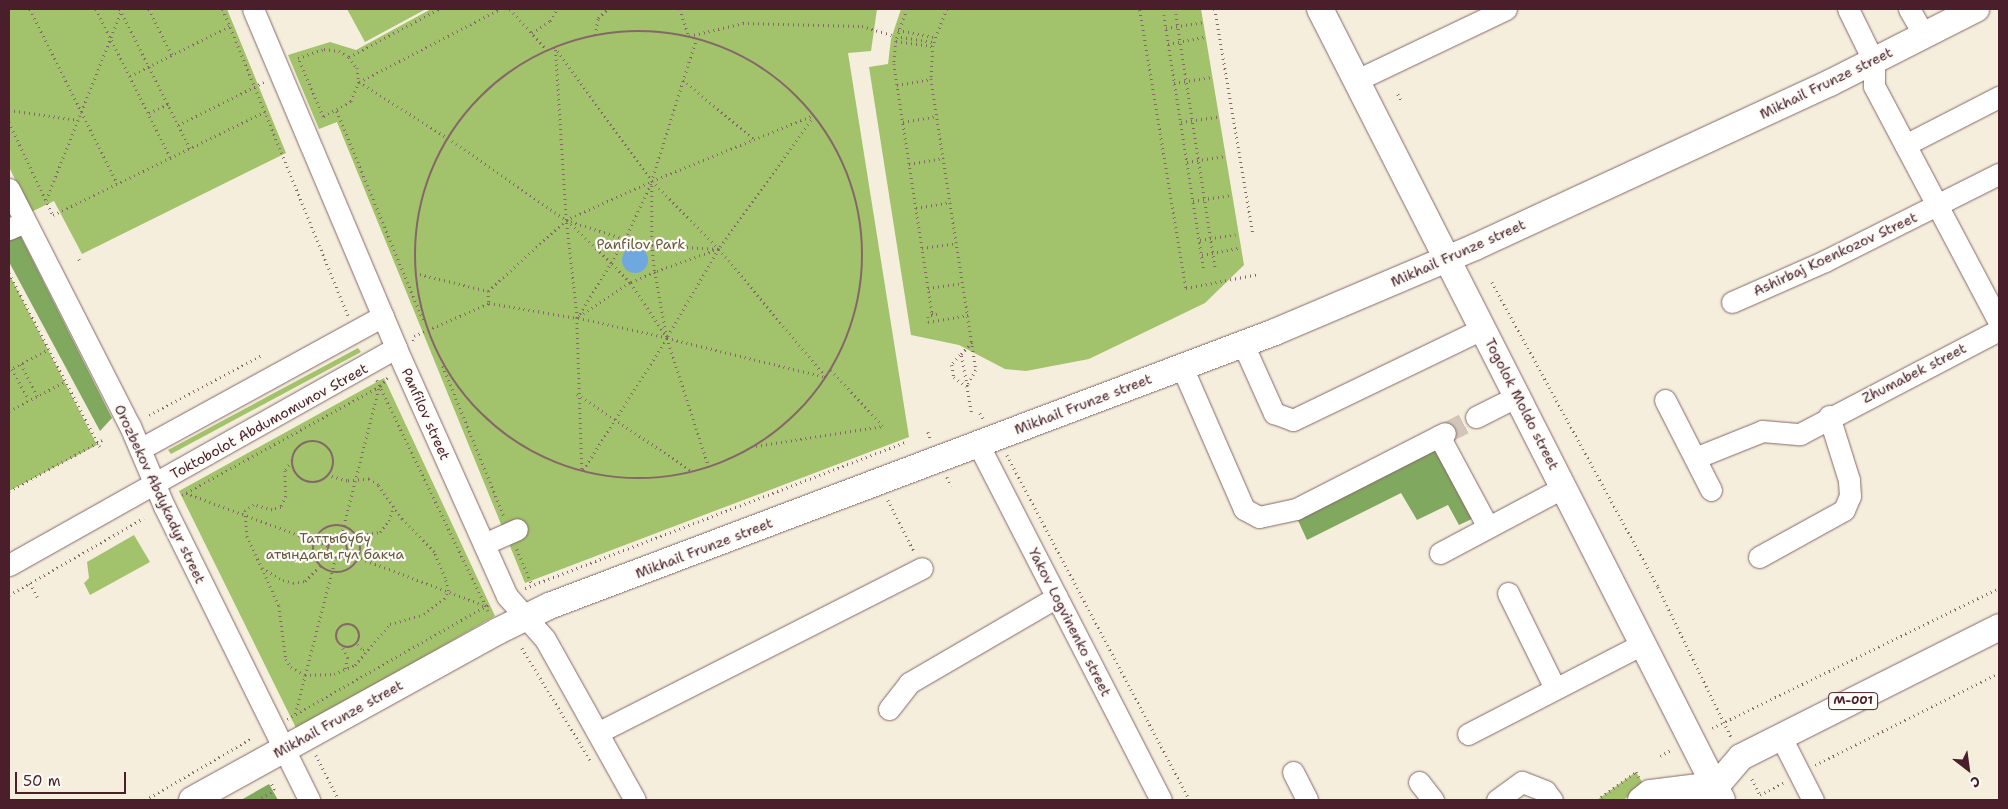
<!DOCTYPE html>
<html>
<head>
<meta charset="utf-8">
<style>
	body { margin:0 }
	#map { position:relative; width:2008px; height:809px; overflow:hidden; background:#f5eedc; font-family:"Shantell Sans",sans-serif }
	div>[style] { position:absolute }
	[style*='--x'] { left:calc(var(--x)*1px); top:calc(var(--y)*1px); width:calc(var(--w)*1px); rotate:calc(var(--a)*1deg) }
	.green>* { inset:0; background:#a2c26b }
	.forest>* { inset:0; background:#81a85f }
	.water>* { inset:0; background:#6fa8df }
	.round { border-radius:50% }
	.minor-tunnel>* { height:21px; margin-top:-10.5px; transform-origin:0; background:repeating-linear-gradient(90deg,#d3c5b9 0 21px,transparent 0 32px) }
	.path>* { height:2.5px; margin-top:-1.25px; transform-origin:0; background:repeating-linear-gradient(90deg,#866769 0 1px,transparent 0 5px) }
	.path>.ring { margin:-1.25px; padding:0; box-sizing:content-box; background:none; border:2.5px solid #866769; border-radius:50% }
	.roads { filter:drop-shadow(0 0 1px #866769) drop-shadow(0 0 1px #866769) }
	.minor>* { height:21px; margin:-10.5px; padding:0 10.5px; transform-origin:10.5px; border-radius:10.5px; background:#fff }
	.major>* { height:26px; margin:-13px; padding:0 13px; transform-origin:13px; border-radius:13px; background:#fff }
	span { translate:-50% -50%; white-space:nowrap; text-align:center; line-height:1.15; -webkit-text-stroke:4.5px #fdfcf7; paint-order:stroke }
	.shield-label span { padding:1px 4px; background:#fdfcf7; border:1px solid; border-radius:4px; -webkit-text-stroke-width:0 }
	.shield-label { font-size:12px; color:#4a1f2b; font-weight:700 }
	.street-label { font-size:14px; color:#4a1f2b }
	.park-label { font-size:14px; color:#695841 }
	.frame { position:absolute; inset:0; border:10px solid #4a1f2b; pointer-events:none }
	.north { position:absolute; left:1943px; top:744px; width:50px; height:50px; -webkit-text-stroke:4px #fdfcf7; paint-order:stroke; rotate:150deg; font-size:14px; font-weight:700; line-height:20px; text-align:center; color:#4a1f2b }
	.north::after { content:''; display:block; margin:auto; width:18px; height:22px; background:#4a1f2b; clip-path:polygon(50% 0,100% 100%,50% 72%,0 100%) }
	.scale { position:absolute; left:15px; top:772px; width:111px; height:22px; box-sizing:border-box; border:2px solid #4a1f2b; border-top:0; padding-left:6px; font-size:15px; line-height:18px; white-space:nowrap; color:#4a1f2b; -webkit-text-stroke:4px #fdfcf7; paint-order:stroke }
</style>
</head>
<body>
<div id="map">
	<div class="green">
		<div style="clip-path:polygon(9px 9px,227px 9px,286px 153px,82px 254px,54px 201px,31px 212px,9px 167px)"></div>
		<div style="clip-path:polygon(347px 9px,426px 9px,365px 42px)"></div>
		<div style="clip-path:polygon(431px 9px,877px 9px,871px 51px,848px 53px,909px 437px,525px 583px,337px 122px,319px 129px,288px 55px,330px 42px,356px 50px)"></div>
		<div style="clip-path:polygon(901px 9px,1201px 9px,1244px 265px,1205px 303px,1089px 359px,1026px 371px,1005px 369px,959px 345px,911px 335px,869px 67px,888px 64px,891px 39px)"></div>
		<div style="clip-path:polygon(9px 274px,97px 445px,9px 491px)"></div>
		<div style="clip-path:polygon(358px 348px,361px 352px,171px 454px,168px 450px)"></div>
		<div style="clip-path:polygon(384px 378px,495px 616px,297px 730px,179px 491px)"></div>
		<div style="clip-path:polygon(134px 535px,150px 562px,90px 595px,84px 583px,89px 578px,87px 562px)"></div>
		<div style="clip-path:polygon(1636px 772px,1644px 785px,1623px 800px,1597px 800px)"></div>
	</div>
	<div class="forest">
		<div style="clip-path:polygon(19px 233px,112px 418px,100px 431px,9px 262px,9px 238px)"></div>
		<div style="clip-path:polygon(1436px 442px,1476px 517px,1459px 525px,1448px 505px,1417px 520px,1401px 493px,1307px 540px,1295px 514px)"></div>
		<div style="clip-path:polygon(269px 784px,278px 800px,241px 800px)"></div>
	</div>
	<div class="water">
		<div class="round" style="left:622px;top:247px;width:26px;height:26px"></div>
	</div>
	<div class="minor-tunnel">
		<div style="--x:1445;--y:433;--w:35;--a:-27"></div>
	</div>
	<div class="path">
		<div style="--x:30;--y:9;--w:195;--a:63.4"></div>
		<div style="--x:96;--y:9;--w:165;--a:63.4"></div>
		<div style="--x:120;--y:9;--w:156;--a:63.3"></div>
		<div style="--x:149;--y:9;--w:51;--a:63.4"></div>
		<div style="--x:223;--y:9;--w:331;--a:67.8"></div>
		<div style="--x:510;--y:9;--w:55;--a:47.9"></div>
		<div style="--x:680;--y:9;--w:28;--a:72"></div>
		<div style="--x:689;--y:36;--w:56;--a:-13.5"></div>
		<div style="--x:743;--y:23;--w:119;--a:1.4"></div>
		<div style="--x:862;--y:26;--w:31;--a:17"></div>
		<div style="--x:907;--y:9;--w:34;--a:109"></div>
		<div style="--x:896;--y:41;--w:23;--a:95"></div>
		<div style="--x:894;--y:64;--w:252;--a:81.3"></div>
		<div style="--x:932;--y:313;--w:5;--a:11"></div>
		<div style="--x:937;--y:314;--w:9;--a:162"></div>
		<div style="--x:928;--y:317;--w:5;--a:90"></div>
		<div style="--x:947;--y:9;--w:40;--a:111"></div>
		<div style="--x:933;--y:46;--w:33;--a:93"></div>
		<div style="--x:931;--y:79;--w:294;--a:81.2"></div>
		<div style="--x:976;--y:370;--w:18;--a:119"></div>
		<div style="--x:967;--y:386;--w:29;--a:80"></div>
		<div style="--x:1130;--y:9;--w:13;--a:0"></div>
		<div style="--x:1215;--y:9;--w:228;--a:80.4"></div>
		<div style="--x:1140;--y:10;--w:282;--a:80.6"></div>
		<div style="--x:1186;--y:288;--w:74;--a:-10.9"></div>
		<div style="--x:1176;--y:14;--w:256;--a:81.2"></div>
		<div style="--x:1164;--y:15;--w:257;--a:81.1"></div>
		<div style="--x:1166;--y:28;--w:37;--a:-9"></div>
		<div style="--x:898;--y:30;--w:38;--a:11"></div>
		<div class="ring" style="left:415px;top:31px;width:445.5px;height:445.5px"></div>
		<div style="--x:532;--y:33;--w:22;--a:-34"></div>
		<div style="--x:550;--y:21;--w:14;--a:-60"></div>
		<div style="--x:595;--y:35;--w:17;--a:-80"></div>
		<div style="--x:598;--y:18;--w:13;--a:-42"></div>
		<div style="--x:901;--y:37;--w:33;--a:9"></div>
		<div style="--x:697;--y:38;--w:150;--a:107.5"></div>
		<div style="--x:652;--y:181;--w:64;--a:90"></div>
		<div style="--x:652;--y:245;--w:67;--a:3.4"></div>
		<div style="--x:719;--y:249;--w:68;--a:160.2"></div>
		<div style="--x:655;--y:272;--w:67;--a:79.7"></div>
		<div style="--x:667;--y:338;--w:66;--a:-123.9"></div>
		<div style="--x:630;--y:283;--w:64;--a:146.6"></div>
		<div style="--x:577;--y:318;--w:65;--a:-58.3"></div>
		<div style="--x:611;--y:263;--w:62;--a:-136.3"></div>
		<div style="--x:566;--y:220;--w:62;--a:17.9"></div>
		<div style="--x:625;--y:239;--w:64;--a:-65"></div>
		<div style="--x:652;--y:181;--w:175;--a:-22.2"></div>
		<div style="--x:896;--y:41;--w:37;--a:8"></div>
		<div style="--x:1168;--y:44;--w:38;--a:-11"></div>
		<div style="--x:324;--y:49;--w:15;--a:8"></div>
		<div style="--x:339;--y:51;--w:12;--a:31"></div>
		<div style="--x:349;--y:57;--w:14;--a:54"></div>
		<div style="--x:357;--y:68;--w:14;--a:82"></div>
		<div style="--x:359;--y:82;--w:22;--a:112"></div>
		<div style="--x:351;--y:102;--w:32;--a:152"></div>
		<div style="--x:323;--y:117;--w:64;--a:-113"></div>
		<div style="--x:298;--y:58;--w:28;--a:-19"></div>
		<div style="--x:349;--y:57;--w:102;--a:-28.1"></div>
		<div style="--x:130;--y:76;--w:112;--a:-26.6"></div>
		<div style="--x:683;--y:80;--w:94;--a:39.8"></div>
		<div style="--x:359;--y:82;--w:105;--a:32.2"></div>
		<div style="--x:448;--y:138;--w:144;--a:34.8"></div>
		<div style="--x:359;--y:82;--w:159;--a:-27.4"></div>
		<div style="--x:1174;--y:83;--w:38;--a:-9"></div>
		<div style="--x:897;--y:85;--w:35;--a:-10"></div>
		<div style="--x:1398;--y:94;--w:9;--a:63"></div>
		<div style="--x:9;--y:110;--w:70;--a:8.2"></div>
		<div style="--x:337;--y:111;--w:226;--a:67.6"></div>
		<div style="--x:149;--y:113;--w:21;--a:-25"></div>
		<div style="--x:814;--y:116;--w:163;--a:125.5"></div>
		<div style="--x:719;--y:249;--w:103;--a:120.3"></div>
		<div style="--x:667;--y:338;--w:92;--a:-167.5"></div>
		<div style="--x:577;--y:318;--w:99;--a:-96.4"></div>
		<div style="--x:566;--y:220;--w:94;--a:-24.4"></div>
		<div style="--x:652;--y:181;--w:95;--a:45.4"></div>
		<div style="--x:719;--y:249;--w:167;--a:50.1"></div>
		<div style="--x:9;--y:122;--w:103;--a:64.7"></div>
		<div style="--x:53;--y:215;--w:237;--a:-26"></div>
		<div style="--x:903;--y:122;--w:35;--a:-10"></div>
		<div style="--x:1181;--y:122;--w:37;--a:-8"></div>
		<div style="--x:178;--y:125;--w:96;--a:-26.6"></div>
		<div style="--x:1187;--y:162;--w:37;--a:-9"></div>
		<div style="--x:909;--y:164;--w:35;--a:-10"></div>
		<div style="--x:46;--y:200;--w:206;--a:-68.3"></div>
		<div style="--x:1193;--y:201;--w:37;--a:-9"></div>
		<div style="--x:916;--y:208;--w:35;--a:-10"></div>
		<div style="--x:566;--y:220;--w:173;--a:-93.6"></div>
		<div style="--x:555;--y:47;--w:165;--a:54.1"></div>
		<div style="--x:625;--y:239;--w:28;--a:13"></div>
		<div style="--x:652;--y:245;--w:27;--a:84"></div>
		<div style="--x:655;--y:272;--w:27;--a:156"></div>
		<div style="--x:630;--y:283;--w:28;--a:-134"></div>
		<div style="--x:611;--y:263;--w:28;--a:-60"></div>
		<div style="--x:1200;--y:240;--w:36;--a:-9"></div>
		<div style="--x:922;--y:248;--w:35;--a:-8"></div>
		<div style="--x:1202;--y:255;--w:38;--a:-11"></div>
		<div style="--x:79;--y:259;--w:4;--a:63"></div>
		<div style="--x:9;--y:273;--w:196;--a:62.4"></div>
		<div style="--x:415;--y:273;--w:75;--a:13.9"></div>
		<div style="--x:488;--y:291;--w:11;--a:85"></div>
		<div style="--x:1492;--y:282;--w:347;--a:61.4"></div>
		<div style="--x:1658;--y:587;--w:169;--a:64"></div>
		<div style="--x:928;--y:288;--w:35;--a:-8"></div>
		<div style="--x:488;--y:291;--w:105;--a:-42.3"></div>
		<div style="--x:928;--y:322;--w:41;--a:-9.9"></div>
		<div style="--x:667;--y:338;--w:164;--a:13.8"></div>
		<div style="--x:667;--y:338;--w:136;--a:72"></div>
		<div style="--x:413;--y:341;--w:5;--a:-79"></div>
		<div style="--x:414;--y:336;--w:82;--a:-23.7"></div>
		<div style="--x:489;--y:303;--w:89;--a:9.7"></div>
		<div style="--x:577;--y:318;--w:153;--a:88.1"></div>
		<div style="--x:960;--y:355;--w:13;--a:129"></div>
		<div style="--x:952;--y:365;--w:12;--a:81"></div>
		<div style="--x:954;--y:377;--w:14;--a:36"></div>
		<div style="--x:21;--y:364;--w:36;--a:63"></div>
		<div style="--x:443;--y:366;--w:162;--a:67.9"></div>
		<div style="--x:12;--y:369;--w:35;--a:61"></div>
		<div style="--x:9;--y:370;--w:45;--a:-27.7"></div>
		<div style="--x:831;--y:370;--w:76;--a:47.1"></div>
		<div style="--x:377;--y:380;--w:259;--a:64.3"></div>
		<div style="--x:967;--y:386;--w:33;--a:-101"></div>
		<div style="--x:961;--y:354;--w:16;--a:-47"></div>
		<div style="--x:577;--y:394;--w:138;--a:33.8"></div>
		<div style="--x:9;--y:411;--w:64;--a:-27.8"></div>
		<div style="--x:980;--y:413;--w:8;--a:60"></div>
		<div style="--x:149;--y:415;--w:128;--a:-28"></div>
		<div style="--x:928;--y:432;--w:9;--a:69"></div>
		<div class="ring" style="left:292px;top:441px;width:39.5px;height:39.5px"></div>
		<div style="--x:756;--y:446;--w:129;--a:-8.9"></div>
		<div style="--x:1007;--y:455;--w:391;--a:62.1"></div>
		<div style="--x:292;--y:461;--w:12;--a:125"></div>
		<div style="--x:285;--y:471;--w:25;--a:88"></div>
		<div style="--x:286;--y:496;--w:12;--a:114"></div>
		<div style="--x:281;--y:507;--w:9;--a:162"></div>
		<div style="--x:272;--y:510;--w:19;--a:-164"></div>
		<div style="--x:254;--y:505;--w:11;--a:146"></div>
		<div style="--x:245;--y:511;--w:25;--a:85"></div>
		<div style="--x:247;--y:536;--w:35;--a:65"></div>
		<div style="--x:262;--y:568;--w:24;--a:30"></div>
		<div style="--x:283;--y:580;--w:10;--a:17"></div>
		<div style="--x:293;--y:583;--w:12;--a:-9"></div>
		<div style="--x:305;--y:581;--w:21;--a:-45"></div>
		<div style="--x:583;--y:470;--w:156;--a:-57.5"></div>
		<div style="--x:947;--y:477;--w:10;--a:66"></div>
		<div style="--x:9;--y:491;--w:106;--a:-28.7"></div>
		<div style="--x:186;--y:493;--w:152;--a:20.5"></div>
		<div style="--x:182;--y:495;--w:226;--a:-28.8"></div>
		<div style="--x:380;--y:386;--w:11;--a:-49"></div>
		<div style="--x:888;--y:500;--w:57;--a:63"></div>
		<div class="ring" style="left:313px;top:525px;width:45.5px;height:45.5px"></div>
		<div style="--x:357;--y:536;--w:23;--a:-10"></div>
		<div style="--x:380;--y:532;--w:14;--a:-51"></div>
		<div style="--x:389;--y:521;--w:16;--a:-75"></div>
		<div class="ring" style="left:328px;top:539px;width:17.5px;height:17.5px"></div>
		<div style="--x:340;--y:540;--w:158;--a:-75.7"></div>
		<div style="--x:517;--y:549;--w:39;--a:67"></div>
		<div style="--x:347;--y:553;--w:146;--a:20.9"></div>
		<div style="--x:262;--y:568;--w:42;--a:65.9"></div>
		<div style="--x:279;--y:606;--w:53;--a:82.5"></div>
		<div style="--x:286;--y:659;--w:9;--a:58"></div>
		<div style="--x:291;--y:667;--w:16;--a:30"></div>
		<div style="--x:305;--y:675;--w:29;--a:-2"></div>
		<div style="--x:334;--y:674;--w:23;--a:-23"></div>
		<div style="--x:355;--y:665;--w:54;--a:-49.5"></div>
		<div style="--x:390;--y:624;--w:35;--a:-16"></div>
		<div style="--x:424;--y:614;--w:25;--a:-37"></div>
		<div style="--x:444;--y:599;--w:9;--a:-63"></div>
		<div style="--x:448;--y:591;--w:13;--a:-103"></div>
		<div style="--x:445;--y:578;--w:28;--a:-113"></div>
		<div style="--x:434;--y:552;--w:46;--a:-134.1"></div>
		<div style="--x:402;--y:519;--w:42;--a:-125.2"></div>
		<div style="--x:378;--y:485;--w:11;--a:-146"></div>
		<div style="--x:369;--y:479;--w:22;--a:175"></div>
		<div style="--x:347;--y:481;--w:19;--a:-164"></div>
		<div style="--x:30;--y:583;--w:19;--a:62"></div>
		<div style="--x:525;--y:588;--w:407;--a:-21"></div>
		<div style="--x:9;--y:595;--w:155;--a:-29.7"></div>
		<div class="ring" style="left:336px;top:624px;width:21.5px;height:21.5px"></div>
		<div style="--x:358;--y:644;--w:8;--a:50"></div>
		<div style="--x:363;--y:650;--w:7;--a:0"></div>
		<div style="--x:343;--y:648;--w:11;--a:63"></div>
		<div style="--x:348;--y:658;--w:12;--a:104"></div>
		<div style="--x:522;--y:648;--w:131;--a:58.7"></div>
		<div style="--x:295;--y:714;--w:160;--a:-75.5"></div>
		<div style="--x:287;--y:719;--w:235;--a:-29.6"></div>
		<div style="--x:1712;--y:728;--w:319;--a:-26"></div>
		<div style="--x:316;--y:755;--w:51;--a:62.9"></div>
		<div style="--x:1660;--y:756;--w:13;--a:-29"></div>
		<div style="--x:1815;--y:765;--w:206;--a:-26.6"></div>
		<div style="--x:1752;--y:779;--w:18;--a:63"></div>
		<div style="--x:145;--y:800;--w:124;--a:-30.1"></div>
		<div style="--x:257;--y:800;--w:20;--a:-30"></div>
		<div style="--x:274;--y:790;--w:10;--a:-114"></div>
		<div style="--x:1597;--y:800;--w:48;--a:-35.7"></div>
		<div style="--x:1636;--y:772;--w:6;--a:59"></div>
		<div style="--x:1758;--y:800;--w:5;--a:-68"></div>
		<div style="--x:1760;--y:795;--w:27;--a:-28"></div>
	</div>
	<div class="roads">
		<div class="minor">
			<div style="--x:253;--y:9;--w:368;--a:67.1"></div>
			<div style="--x:396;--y:348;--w:272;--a:65.9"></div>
			<div style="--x:507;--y:596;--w:57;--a:48.5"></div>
			<div style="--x:545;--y:639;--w:184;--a:60.8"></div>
			<div style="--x:1848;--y:9;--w:59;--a:63.9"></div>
			<div style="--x:1874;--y:62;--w:24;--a:90"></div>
			<div style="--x:1874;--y:86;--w:267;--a:62.1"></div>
			<div style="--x:1909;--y:9;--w:30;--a:60"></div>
			<div style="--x:1357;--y:80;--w:165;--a:-25.5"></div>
			<div style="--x:1905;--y:145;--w:106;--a:-27.1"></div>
			<div style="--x:9;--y:189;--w:266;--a:63"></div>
			<div style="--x:130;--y:426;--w:87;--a:67"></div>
			<div style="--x:164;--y:506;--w:328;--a:63.7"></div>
			<div style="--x:9;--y:229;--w:17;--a:-24"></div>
			<div style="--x:1732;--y:302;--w:102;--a:-23.8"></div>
			<div style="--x:1825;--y:261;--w:195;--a:-26.6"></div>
			<div style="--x:1243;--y:344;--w:76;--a:65.8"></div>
			<div style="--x:1274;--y:413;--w:20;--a:20"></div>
			<div style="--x:1293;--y:420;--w:212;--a:-25.7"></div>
			<div style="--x:1182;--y:367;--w:155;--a:66.4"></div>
			<div style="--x:1244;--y:509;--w:17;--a:28"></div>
			<div style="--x:1259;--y:517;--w:38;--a:-12"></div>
			<div style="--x:1296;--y:509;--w:167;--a:-27"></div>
			<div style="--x:1665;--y:400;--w:101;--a:62.9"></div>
			<div style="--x:1476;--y:417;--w:47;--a:-26.6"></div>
			<div style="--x:1439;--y:436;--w:103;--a:61.7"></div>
			<div style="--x:978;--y:444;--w:400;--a:62.8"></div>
			<div style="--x:140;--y:449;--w:277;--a:-28.7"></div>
			<div style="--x:1695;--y:458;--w:72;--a:-21.9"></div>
			<div style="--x:1762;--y:431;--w:38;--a:5"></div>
			<div style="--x:1800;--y:434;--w:225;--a:-27.6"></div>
			<div style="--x:484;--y:544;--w:36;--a:-24"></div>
			<div style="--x:1440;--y:553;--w:140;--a:-28"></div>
			<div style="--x:1759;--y:557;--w:97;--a:-28.9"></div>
			<div style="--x:1844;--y:510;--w:15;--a:-67"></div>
			<div style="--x:1850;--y:496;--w:16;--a:-94"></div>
			<div style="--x:1849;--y:480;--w:67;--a:-107.4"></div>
			<div style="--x:9;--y:565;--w:444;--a:-29.3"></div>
			<div style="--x:1508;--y:593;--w:106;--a:63.7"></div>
			<div style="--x:889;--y:709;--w:33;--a:-52"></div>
			<div style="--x:909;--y:683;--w:171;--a:-30.2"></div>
			<div style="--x:599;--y:732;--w:362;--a:-26.9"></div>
			<div style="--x:1468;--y:734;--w:196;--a:-27.3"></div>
			<div style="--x:1781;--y:737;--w:71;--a:63.1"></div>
			<div style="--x:1293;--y:772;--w:31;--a:63"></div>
			<div style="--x:1419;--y:782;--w:23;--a:52"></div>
			<div style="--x:1497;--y:800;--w:31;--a:-36"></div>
			<div style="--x:1522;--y:782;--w:25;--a:21"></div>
			<div style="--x:1545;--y:791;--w:11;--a:52"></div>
		</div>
		<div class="major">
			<div style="--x:1320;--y:9;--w:887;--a:63.06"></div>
			<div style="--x:1705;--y:799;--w:55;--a:-49.4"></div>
			<div style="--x:1741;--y:757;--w:289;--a:-26.7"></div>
			<div style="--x:192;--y:800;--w:350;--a:-28.9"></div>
			<div style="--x:498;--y:631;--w:57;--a:-26.1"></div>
			<div style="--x:549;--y:606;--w:776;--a:-20.68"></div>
			<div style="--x:1275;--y:332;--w:217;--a:-23"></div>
			<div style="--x:1475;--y:247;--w:391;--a:-24.8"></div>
			<div style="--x:1830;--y:83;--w:164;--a:-26.9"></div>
			<div style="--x:1641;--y:800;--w:11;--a:-38"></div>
			<div style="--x:1650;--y:793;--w:64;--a:-7.1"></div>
		</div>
	</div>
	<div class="shield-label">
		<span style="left:1853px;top:701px">М-001</span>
	</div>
	<div class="street-label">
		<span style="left:1826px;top:83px;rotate:-26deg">Mikhail Frunze street</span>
		<span style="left:1458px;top:253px;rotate:-24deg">Mikhail Frunze street</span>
		<span style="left:1835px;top:254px;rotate:-25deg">Ashirbaj Koenkozov Street</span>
		<span style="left:1914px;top:373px;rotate:-27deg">Zhumabek street</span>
		<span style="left:1083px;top:404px;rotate:-21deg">Mikhail Frunze street</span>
		<span style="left:1522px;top:404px;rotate:63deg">Togolok Moldo street</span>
		<span style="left:426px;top:414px;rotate:66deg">Panfilov street</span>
		<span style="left:269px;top:421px;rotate:-29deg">Toktobolot Abdumomunov Street</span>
		<span style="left:160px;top:494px;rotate:65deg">Orozbekov Abdykadyr street</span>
		<span style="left:704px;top:548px;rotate:-21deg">Mikhail Frunze street</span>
		<span style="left:1070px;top:622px;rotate:63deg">Yakov Logvinenko street</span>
		<span style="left:338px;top:719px;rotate:-29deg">Mikhail Frunze street</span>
	</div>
	<div class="park-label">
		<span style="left:641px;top:244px">Panfilov Park</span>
		<span style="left:335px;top:546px">Таттыбүбү<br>атындагы гүл бакча</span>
	</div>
	<div class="frame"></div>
	<div class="north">С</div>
	<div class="scale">50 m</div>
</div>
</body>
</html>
